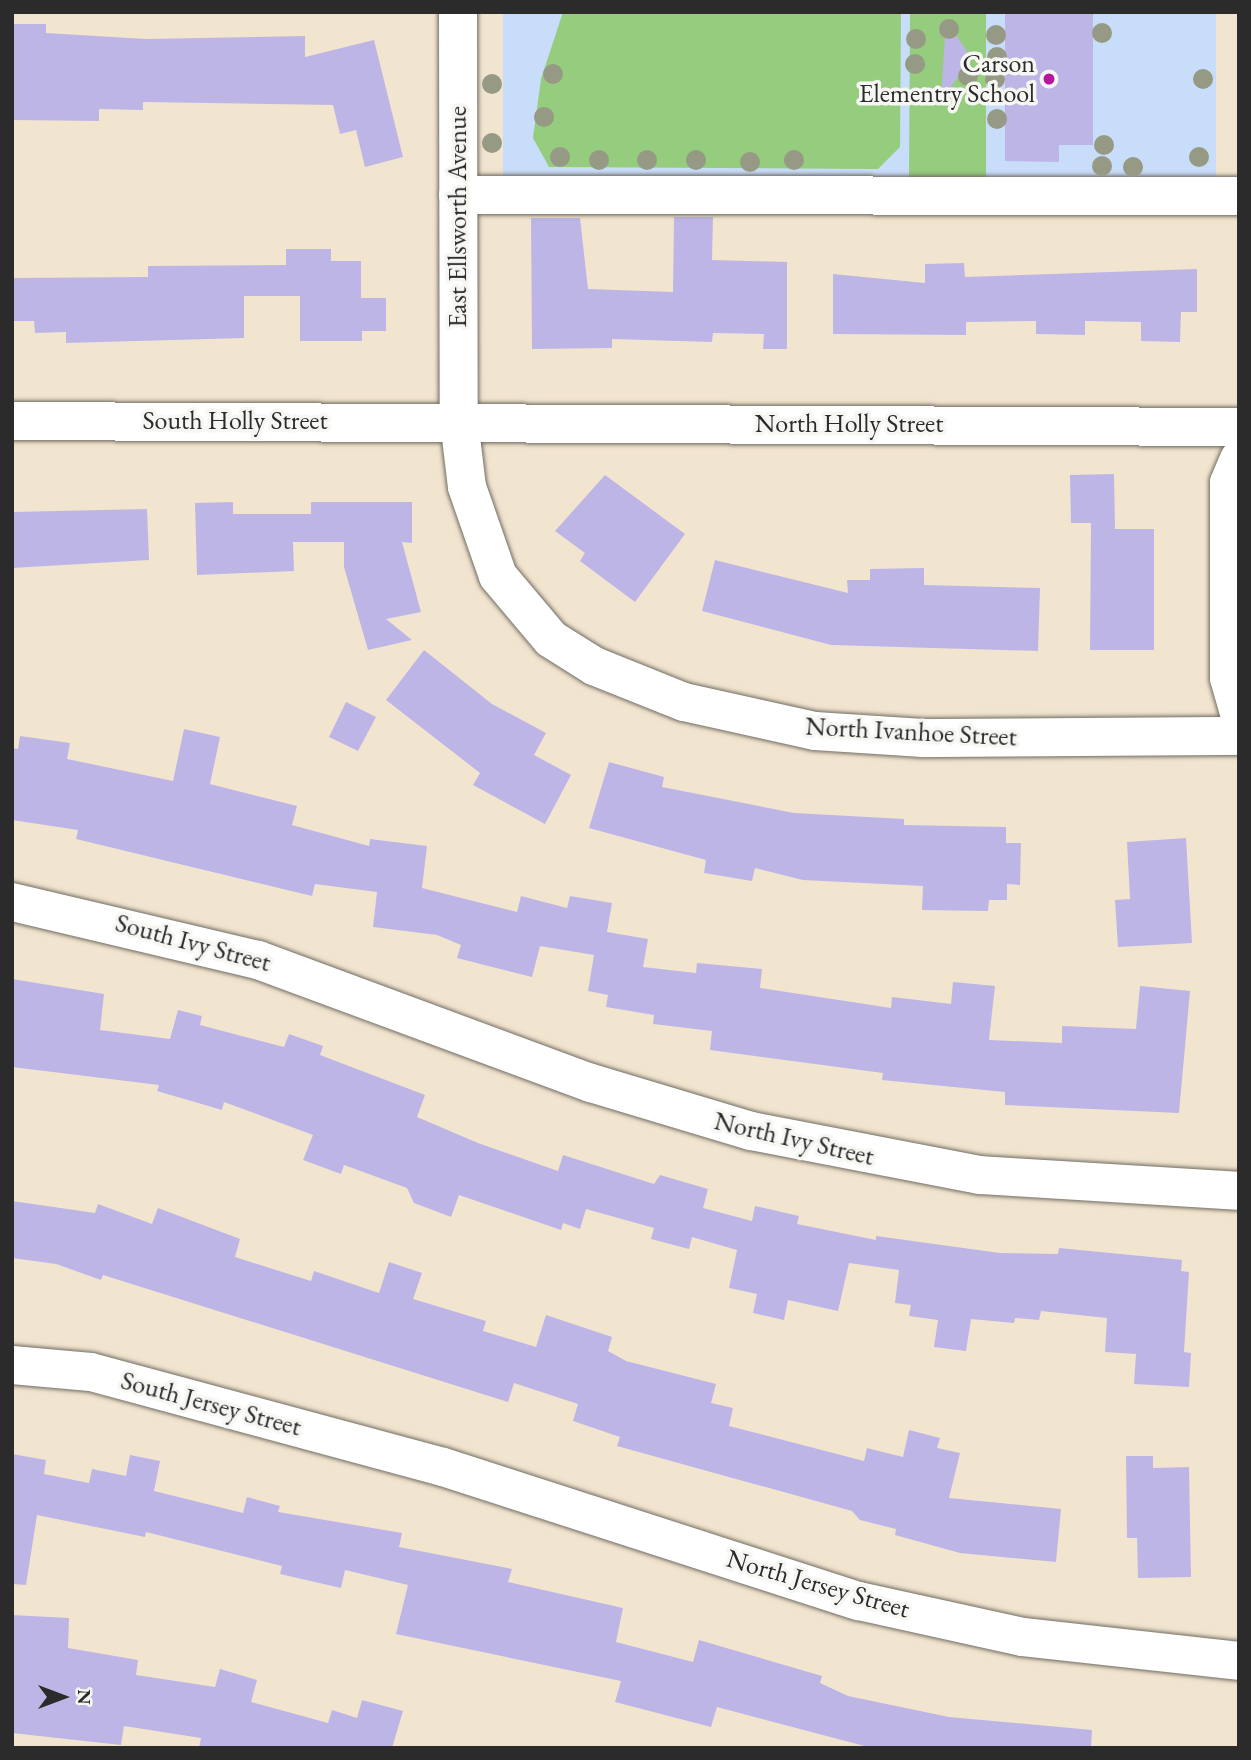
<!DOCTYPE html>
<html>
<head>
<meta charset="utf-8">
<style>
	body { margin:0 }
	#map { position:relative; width:1251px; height:1760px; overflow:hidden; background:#f2e5cf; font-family:"EB Garamond",serif }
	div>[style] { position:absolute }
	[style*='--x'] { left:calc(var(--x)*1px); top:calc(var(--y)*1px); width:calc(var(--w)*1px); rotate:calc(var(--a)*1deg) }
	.built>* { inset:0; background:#c8ddf9 }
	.green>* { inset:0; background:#95cc7e }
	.building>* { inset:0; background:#beb5e7 }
	.roads { filter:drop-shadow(0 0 2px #716c64) drop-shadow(0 0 2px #716c64) }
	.minor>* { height:38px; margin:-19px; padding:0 19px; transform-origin:19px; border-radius:19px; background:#fff }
	.trees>* { width:20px; height:20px; margin:-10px; border-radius:50%; background:#969983 }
	.dots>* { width:19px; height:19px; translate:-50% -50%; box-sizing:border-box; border:4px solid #f6f6f2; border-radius:50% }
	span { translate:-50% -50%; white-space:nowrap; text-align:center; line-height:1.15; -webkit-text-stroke:7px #f6f6f2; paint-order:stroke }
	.poi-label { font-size:26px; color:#2b2b2b }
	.right { translate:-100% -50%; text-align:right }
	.street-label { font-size:26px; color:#2b2b2b }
	.frame { position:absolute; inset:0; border:14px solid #2b2b2b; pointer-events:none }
	.north { position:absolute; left:28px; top:1662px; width:70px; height:70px; -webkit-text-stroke:5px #f6f6f2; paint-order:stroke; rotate:90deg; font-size:19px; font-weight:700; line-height:28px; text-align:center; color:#2b2b2b }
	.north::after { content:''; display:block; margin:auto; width:24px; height:32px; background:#2b2b2b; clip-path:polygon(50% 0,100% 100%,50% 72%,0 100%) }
</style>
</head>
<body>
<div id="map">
	<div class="built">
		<div style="clip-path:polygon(503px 12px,1216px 12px,1216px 196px,503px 195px)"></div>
	</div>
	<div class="green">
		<div style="clip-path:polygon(563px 12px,901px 12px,900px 147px,878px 169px,549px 167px,533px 138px,541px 79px)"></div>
		<div style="clip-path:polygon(910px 12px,986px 12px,986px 179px,909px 180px)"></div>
	</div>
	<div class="building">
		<div style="clip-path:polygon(1005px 12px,1093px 12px,1093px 145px,1059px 145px,1059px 162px,1005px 161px)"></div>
		<div style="clip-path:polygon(946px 19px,971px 58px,941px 101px)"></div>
		<div style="clip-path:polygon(13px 24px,46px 24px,46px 33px,146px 39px,305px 36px,305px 57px,374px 40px,403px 157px,365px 167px,356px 130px,340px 134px,333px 105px,143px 102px,143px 110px,99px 109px,99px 121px,12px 120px)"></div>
		<div style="clip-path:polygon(674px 217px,713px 217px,712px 260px,787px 262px,787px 349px,763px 349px,764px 334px,713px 333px,712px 342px,612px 339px,612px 348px,532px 349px,531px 218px,580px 218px,588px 289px,673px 292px)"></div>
		<div style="clip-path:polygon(286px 249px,331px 249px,331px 261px,361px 261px,361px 298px,386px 298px,386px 331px,362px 331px,362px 341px,300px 341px,300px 296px,244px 296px,244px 338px,66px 343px,66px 332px,35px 333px,34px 321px,12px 321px,12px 278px,148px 277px,148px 266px,286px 265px)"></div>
		<div style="clip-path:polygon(964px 263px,965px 277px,1197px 269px,1197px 312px,1181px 312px,1180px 342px,1141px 341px,1141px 322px,1085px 321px,1085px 335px,1036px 334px,1036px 321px,966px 322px,966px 335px,833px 334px,833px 274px,925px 283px,925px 264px)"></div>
		<div style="clip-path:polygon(1114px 474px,1115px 529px,1154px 529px,1154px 650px,1090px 650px,1091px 523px,1071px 523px,1070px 475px)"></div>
		<div style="clip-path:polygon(605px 475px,685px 534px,635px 602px,580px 561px,585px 553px,555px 531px)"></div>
		<div style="clip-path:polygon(233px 502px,233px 514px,311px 514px,311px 502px,412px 502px,412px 543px,402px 542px,421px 612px,386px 619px,412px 640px,368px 650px,344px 567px,344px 542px,293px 542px,294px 571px,197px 575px,195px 503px)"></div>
		<div style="clip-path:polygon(147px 509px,149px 560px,12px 568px,12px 512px)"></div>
		<div style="clip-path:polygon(715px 560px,848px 593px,847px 580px,870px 580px,870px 569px,924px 568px,924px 585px,1040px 588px,1038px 651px,831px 645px,702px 611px)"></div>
		<div style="clip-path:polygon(424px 650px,492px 704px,546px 733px,534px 755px,571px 775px,545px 824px,473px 785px,480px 773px,386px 700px)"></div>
		<div style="clip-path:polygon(346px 702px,376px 717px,358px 751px,329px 737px)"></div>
		<div style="clip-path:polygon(184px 729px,220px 737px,210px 784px,297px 806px,292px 825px,369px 846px,370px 839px,427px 846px,422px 888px,517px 912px,521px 896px,567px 908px,570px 896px,612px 903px,607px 932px,648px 939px,643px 967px,696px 973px,697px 963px,762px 969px,760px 988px,891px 1008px,892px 997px,951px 1004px,953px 982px,995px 986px,989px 1040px,1062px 1043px,1062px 1026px,1136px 1029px,1140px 986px,1190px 991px,1179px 1113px,1005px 1105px,1005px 1092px,882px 1080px,883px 1073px,710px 1050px,712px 1031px,653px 1024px,654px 1015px,606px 1007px,608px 995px,588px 991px,594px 955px,540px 946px,532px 977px,457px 958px,461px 945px,437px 935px,373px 927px,377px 892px,315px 884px,312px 896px,76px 839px,78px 830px,12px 820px,12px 748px,18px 749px,20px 736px,70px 743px,67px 759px,173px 781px)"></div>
		<div style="clip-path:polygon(609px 762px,664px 777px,662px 787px,794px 813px,904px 819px,904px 825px,1006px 827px,1006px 843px,1021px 843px,1020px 885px,1007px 884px,1007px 900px,989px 900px,988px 911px,922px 910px,923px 886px,803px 880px,755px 868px,752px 881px,704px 873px,706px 860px,589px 828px)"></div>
		<div style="clip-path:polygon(1186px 838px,1192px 943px,1118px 947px,1115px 900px,1130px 899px,1127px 842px)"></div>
		<div style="clip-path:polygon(12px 979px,104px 994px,100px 1030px,170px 1039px,178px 1010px,202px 1016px,200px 1025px,284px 1047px,289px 1034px,323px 1046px,320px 1055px,425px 1095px,417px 1117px,478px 1143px,558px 1171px,563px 1155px,654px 1184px,660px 1175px,708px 1189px,703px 1208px,752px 1221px,755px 1206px,799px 1216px,797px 1224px,876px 1240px,876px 1236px,1000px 1253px,1058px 1254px,1059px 1248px,1182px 1260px,1181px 1271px,1189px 1272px,1184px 1352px,1191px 1353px,1189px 1387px,1134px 1384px,1136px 1354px,1105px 1352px,1107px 1318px,1041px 1311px,1039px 1320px,1015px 1318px,1014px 1323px,971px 1319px,966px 1351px,934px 1347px,938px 1320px,909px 1316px,911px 1305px,895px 1303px,899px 1270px,849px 1263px,838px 1311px,788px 1300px,784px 1320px,753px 1313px,757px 1294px,729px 1288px,737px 1250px,692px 1237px,689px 1249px,651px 1239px,654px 1228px,586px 1209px,580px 1229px,563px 1223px,561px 1230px,459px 1195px,451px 1217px,414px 1203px,407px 1188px,344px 1165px,341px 1174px,303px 1160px,313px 1135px,224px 1102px,222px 1110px,157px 1091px,159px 1085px,12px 1067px)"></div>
		<div style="clip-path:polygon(12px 1201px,95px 1213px,98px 1204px,152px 1224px,158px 1208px,240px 1239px,235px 1257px,311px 1281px,314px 1271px,379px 1293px,389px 1262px,422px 1273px,413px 1299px,486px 1321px,483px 1331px,536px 1347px,546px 1315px,612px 1337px,608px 1351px,626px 1361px,716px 1384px,711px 1403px,733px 1408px,729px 1426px,864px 1461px,867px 1448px,903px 1457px,909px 1430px,940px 1438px,937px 1448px,960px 1453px,949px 1498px,1061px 1509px,1056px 1562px,960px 1553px,895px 1535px,896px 1529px,860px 1520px,852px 1511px,617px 1446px,620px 1437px,573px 1421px,578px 1404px,514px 1383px,508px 1402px,103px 1275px,101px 1280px,56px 1264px,12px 1258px)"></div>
		<div style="clip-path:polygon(12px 1454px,46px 1460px,44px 1474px,89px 1483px,92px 1469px,126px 1476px,130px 1455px,160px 1461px,154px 1491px,243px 1513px,247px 1497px,280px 1506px,278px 1512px,402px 1533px,399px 1547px,512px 1569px,508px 1582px,623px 1608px,616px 1642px,693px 1662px,699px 1640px,822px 1676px,820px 1683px,848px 1696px,949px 1717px,1092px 1730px,1091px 1748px,872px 1748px,717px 1707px,711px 1727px,615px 1702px,621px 1681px,396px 1634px,408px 1585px,345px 1570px,341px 1588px,280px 1574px,282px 1566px,146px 1532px,145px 1537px,37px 1515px,26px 1585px,12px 1584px)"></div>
		<div style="clip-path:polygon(1126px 1456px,1153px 1456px,1153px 1468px,1189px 1467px,1191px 1577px,1138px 1578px,1137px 1538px,1127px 1538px)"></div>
		<div style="clip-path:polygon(12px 1615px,69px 1618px,68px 1648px,138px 1660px,136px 1675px,215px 1687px,220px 1669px,257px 1680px,251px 1702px,328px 1723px,332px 1710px,357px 1718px,362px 1700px,403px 1711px,392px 1748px,199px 1748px,201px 1738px,124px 1726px,121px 1745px,12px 1733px)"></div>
	</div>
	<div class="roads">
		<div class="minor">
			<div style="--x:458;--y:12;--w:409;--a:89.9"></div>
			<div style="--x:459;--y:421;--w:66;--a:83.1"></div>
			<div style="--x:467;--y:487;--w:94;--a:70.8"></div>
			<div style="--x:498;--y:576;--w:82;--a:49.9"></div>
			<div style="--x:551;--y:639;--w:51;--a:32.1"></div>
			<div style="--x:594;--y:666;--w:97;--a:21.8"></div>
			<div style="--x:684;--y:702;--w:134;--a:12.5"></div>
			<div style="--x:815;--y:731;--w:108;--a:3.7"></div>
			<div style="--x:923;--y:738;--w:316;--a:-0.4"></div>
			<div style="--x:458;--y:195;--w:781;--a:0.07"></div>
			<div style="--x:12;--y:421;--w:1227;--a:0.28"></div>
			<div style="--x:1239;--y:459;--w:26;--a:113"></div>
			<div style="--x:1229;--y:483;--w:195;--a:90"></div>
			<div style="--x:1229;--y:678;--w:35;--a:74"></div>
			<div style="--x:12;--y:902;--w:253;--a:13.3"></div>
			<div style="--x:258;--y:960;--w:355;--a:20.3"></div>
			<div style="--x:591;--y:1083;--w:167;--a:16.7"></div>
			<div style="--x:751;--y:1131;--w:233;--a:10.9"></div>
			<div style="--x:980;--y:1175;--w:259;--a:3.5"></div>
			<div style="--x:12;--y:1365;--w:79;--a:5.1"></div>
			<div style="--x:91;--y:1372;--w:365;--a:15.1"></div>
			<div style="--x:443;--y:1467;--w:437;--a:17.9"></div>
			<div style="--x:859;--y:1601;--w:168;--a:12.4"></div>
			<div style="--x:1023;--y:1637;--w:217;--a:6.3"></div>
		</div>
	</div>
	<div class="trees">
		<div style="left:949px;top:29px"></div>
		<div style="left:1102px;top:33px"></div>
		<div style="left:996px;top:35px"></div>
		<div style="left:916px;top:39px"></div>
		<div style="left:997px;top:57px"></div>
		<div style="left:915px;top:64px"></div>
		<div style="left:553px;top:74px"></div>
		<div style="left:968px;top:76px"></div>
		<div style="left:995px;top:79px"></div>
		<div style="left:1203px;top:79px"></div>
		<div style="left:492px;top:84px"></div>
		<div style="left:544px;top:117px"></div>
		<div style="left:997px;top:119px"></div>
		<div style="left:492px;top:143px"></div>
		<div style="left:1104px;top:145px"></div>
		<div style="left:560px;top:157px"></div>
		<div style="left:1199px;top:157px"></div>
		<div style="left:599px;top:160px"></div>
		<div style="left:647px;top:160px"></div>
		<div style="left:696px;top:160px"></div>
		<div style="left:794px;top:160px"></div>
		<div style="left:750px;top:162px"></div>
		<div style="left:1102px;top:166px"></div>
		<div style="left:1133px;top:167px"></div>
	</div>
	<div class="dots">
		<div style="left:1049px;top:79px;background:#b5179e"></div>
	</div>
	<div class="poi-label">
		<span class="right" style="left:1035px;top:79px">Carson<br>Elementry School</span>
	</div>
	<div class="street-label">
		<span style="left:458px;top:217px;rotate:-90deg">East Ellsworth Avenue</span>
		<span style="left:235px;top:421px">South Holly Street</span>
		<span style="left:849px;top:424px">North Holly Street</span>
		<span style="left:911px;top:732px;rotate:3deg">North Ivanhoe Street</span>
		<span style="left:193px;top:943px;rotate:15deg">South Ivy Street</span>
		<span style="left:794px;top:1139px;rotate:13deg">North Ivy Street</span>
		<span style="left:211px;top:1404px;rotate:15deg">South Jersey Street</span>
		<span style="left:818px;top:1584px;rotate:16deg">North Jersey Street</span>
	</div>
	<div class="frame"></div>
	<div class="north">N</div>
</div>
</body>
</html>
